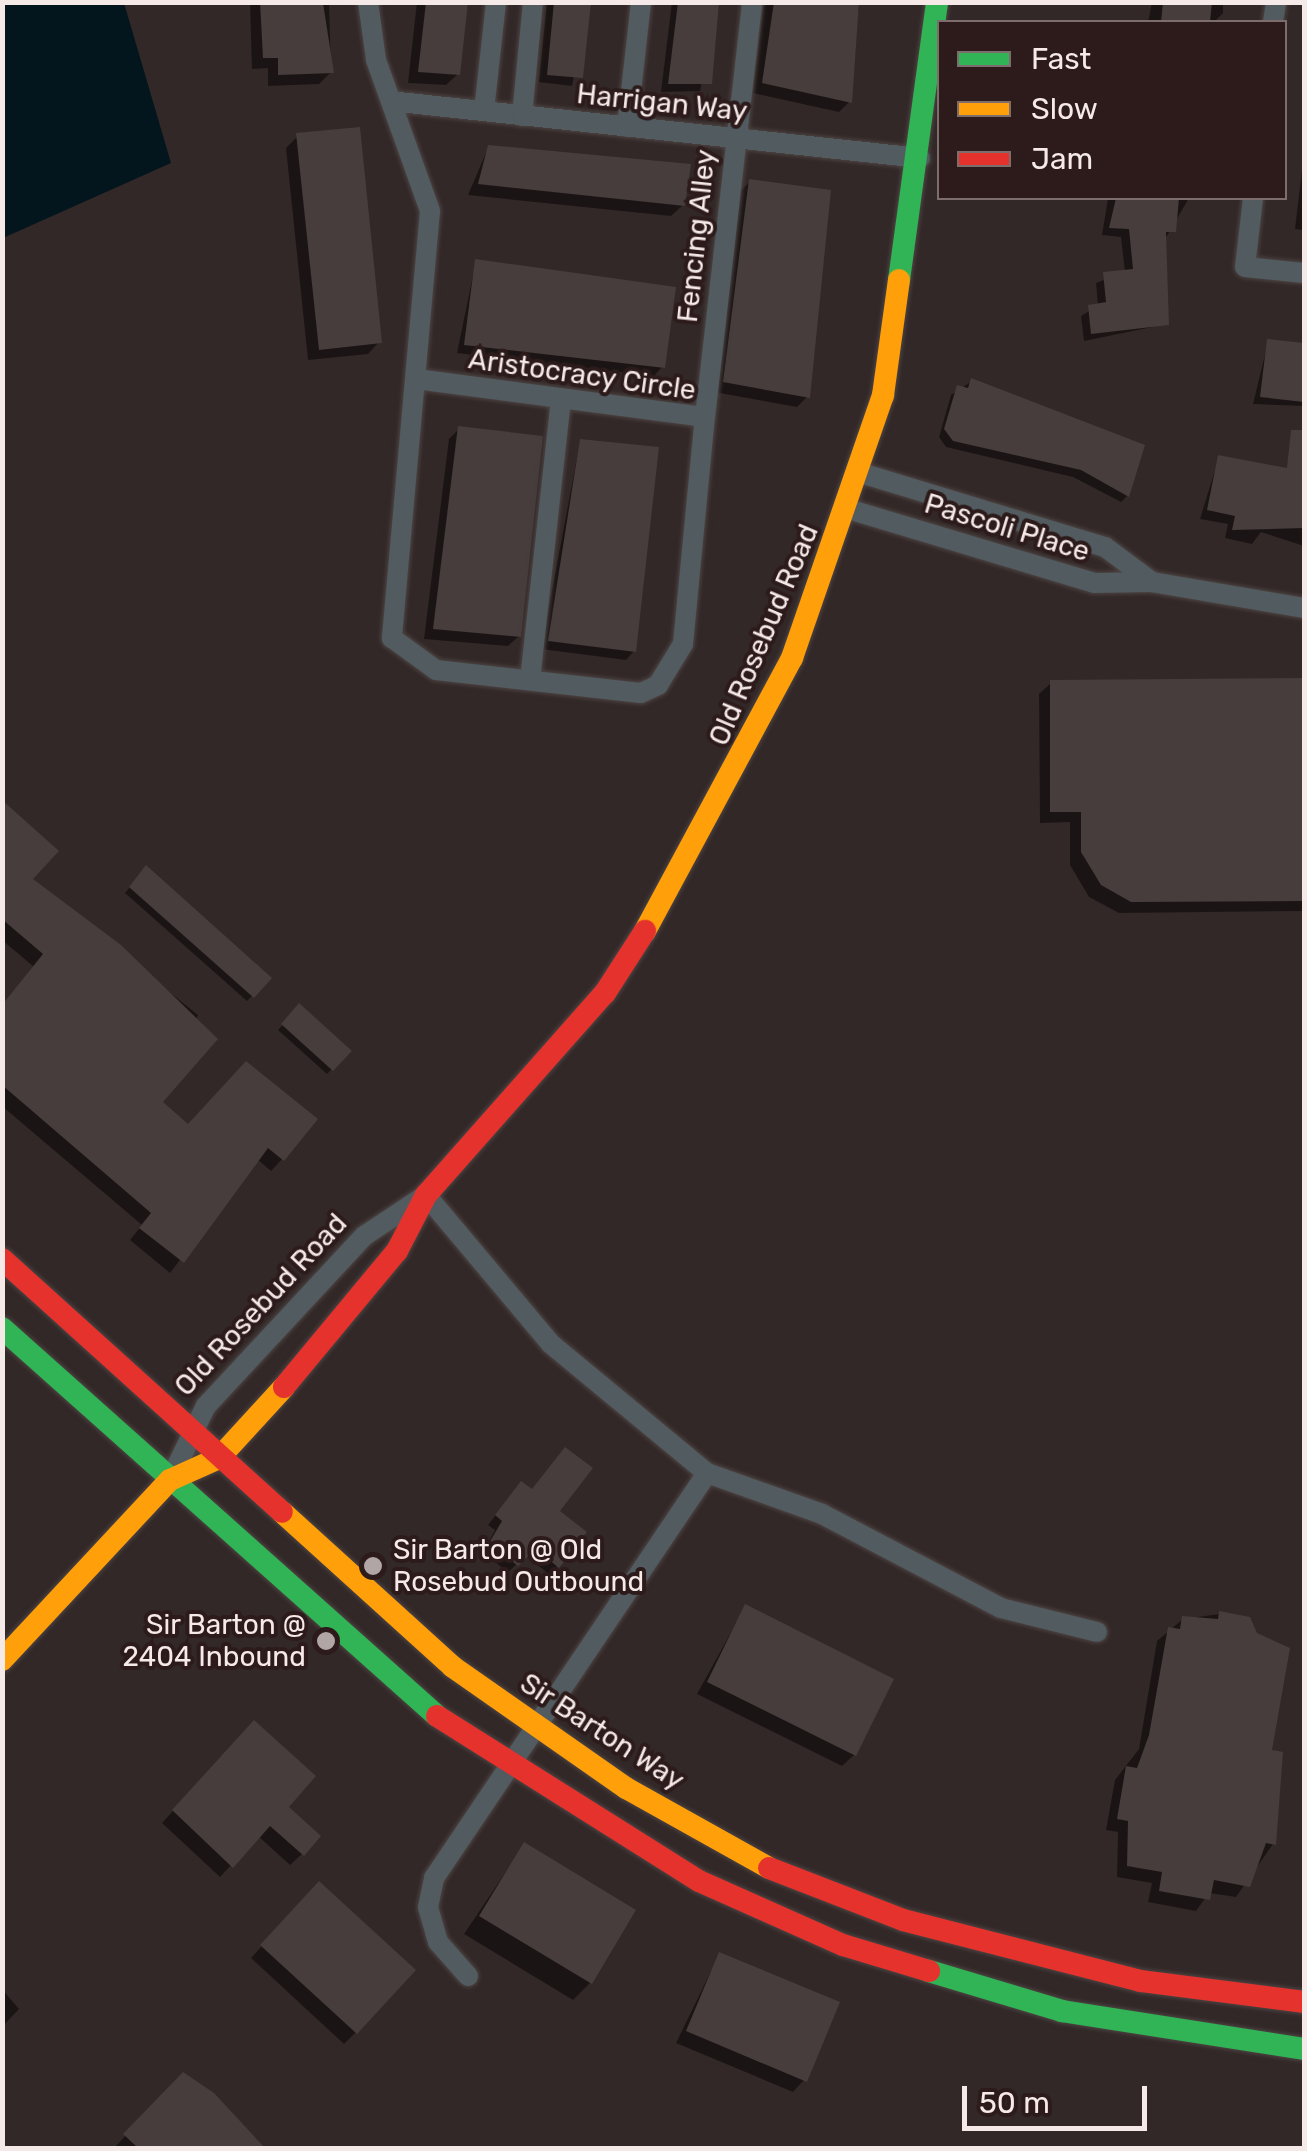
<!DOCTYPE html>
<html>
<head>
<meta charset="utf-8">
<style>
	body { margin:0 }
	#map { position:relative; width:1307px; height:2151px; overflow:hidden; background:#322827; font-family:Rubik,sans-serif }
	div>[style] { position:absolute }
	[style*='--x'] { left:calc(var(--x)*1px); top:calc(var(--y)*1px); width:calc(var(--w)*1px); rotate:calc(var(--a)*1deg) }
	.water>* { inset:0; background:#04161d }
	.shadow>* { inset:0; background:#0007 }
	.building>* { inset:0; background:#463d3c }
	.roads { filter:drop-shadow(0 0 2px #4d4443) drop-shadow(0 0 2px #4d4443) }
	.street>* { height:20px; margin:-10px; padding:0 10px; transform-origin:10px; border-radius:10px; background:#515b60 }
	.fast>* { height:22px; margin:-11px; padding:0 11px; transform-origin:11px; border-radius:11px; background:#30b455 }
	.slow>* { height:22px; margin:-11px; padding:0 11px; transform-origin:11px; border-radius:11px; background:#ff9f0a }
	.jam>* { height:22px; margin:-11px; padding:0 11px; transform-origin:11px; border-radius:11px; background:#e5322d }
	.dots>* { width:28px; height:28px; translate:-50% -50%; box-sizing:border-box; border:5px solid #2c1b1a; border-radius:50% }
	span { translate:-50% -50%; white-space:nowrap; text-align:center; line-height:1.15; -webkit-text-stroke:8px #2c1b1a; paint-order:stroke }
	.street-label { font-size:28px; color:#f6eae9 }
	.poi-label { font-size:28px; color:#f6eae9 }
	.left { translate:0 -50%; text-align:left }
	.right { translate:-100% -50%; text-align:right }
	.frame { position:absolute; inset:0; border:5px solid #f6eae9; pointer-events:none }
	.legend { position:absolute; left:937px; top:20px; width:350px; height:180px; box-sizing:border-box; background:#2c1b1a; border:2px solid #7d6e6d; margin:0; padding:12px 18px; list-style:none; font-size:30px; color:#f6eae9 }
	.legend li { display:flex; align-items:center; gap:20px; height:50px }
	.legend b { width:50px; border:2px solid #7d6e6d }
	.scale { position:absolute; left:962px; top:2086px; width:185px; height:45px; box-sizing:border-box; border:5px solid #f6eae9; border-top:0; padding-left:12px; font-size:30px; line-height:35px; white-space:nowrap; color:#f6eae9; -webkit-text-stroke:8px #2c1b1a; paint-order:stroke }
</style>
</head>
<body>
<div id="map">
	<div class="water">
		<div style="clip-path:polygon(2px 3px,124px 3px,171px 163px,3px 238px)"></div>
	</div>
	<div class="shadow">
		<div style="clip-path:polygon(250px 2px,329px 2px,331px 72px,319px 84px,268px 86px,268px 68px,252px 69px)"></div>
		<div style="clip-path:polygon(417px 2px,466px 2px,458px 74px,446px 85px,408px 83px)"></div>
		<div style="clip-path:polygon(547px 2px,589px 2px,572px 86px,539px 82px)"></div>
		<div style="clip-path:polygon(672px 2px,717px 2px,700px 91px,661px 92px)"></div>
		<div style="clip-path:polygon(764px 2px,859px 2px,850px 101px,839px 112px,753px 93px)"></div>
		<div style="clip-path:polygon(1152px 2px,1223px 2px,1223px 13px,1214px 22px,1148px 22px)"></div>
		<div style="clip-path:polygon(298px 136px,379px 342px,368px 354px,308px 360px,286px 148px)"></div>
		<div style="clip-path:polygon(488px 148px,683px 205px,671px 216px,468px 195px)"></div>
		<div style="clip-path:polygon(1304px 153px,1304px 230px,1295px 229px)"></div>
		<div style="clip-path:polygon(750px 182px,807px 397px,797px 407px,714px 392px,739px 192px)"></div>
		<div style="clip-path:polygon(1108px 198px,1189px 198px,1164px 241px,1167px 324px,1084px 341px,1081px 316px,1098px 306px,1096px 283px,1125px 272px,1121px 237px,1102px 235px)"></div>
		<div style="clip-path:polygon(476px 261px,662px 367px,654px 376px,457px 353px)"></div>
		<div style="clip-path:polygon(1268px 342px,1304px 346px,1304px 406px,1253px 404px)"></div>
		<div style="clip-path:polygon(972px 381px,1141px 447px,1127px 496px,1121px 502px,1073px 477px,946px 447px,939px 437px,951px 395px)"></div>
		<div style="clip-path:polygon(459px 429px,519px 636px,508px 646px,424px 639px,449px 439px)"></div>
		<div style="clip-path:polygon(580px 442px,634px 651px,626px 660px,541px 649px)"></div>
		<div style="clip-path:polygon(1219px 457px,1304px 475px,1304px 546px,1261px 532px,1252px 544px,1225px 538px,1228px 524px,1200px 519px)"></div>
		<div style="clip-path:polygon(1304px 680px,1304px 911px,1119px 913px,1089px 897px,1070px 865px,1070px 822px,1040px 823px,1039px 694px,1051px 683px)"></div>
		<div style="clip-path:polygon(2px 803px,29px 880px,198px 1015px,159px 1102px,188px 1127px,235px 1076px,282px 1159px,271px 1171px,257px 1159px,170px 1273px,130px 1240px,142px 1225px,2px 1106px,2px 1006px,34px 967px,2px 940px)"></div>
		<div style="clip-path:polygon(141px 874px,269px 978px,247px 1001px,125px 893px)"></div>
		<div style="clip-path:polygon(300px 1007px,349px 1051px,327px 1074px,278px 1030px)"></div>
		<div style="clip-path:polygon(513px 1493px,557px 1566px,549px 1574px,526px 1556px,508px 1572px,483px 1553px,495px 1530px,488px 1525px)"></div>
		<div style="clip-path:polygon(745px 1607px,854px 1755px,842px 1766px,697px 1694px)"></div>
		<div style="clip-path:polygon(1220px 1614px,1270px 1752px,1273px 1844px,1236px 1897px,1209px 1893px,1196px 1911px,1148px 1902px,1152px 1883px,1117px 1877px,1118px 1832px,1106px 1830px,1115px 1780px,1139px 1749px,1157px 1641px,1183px 1619px)"></div>
		<div style="clip-path:polygon(242px 1735px,302px 1854px,290px 1865px,258px 1836px,220px 1877px,162px 1823px)"></div>
		<div style="clip-path:polygon(524px 1845px,590px 1983px,573px 2000px,464px 1934px)"></div>
		<div style="clip-path:polygon(307px 1896px,356px 2032px,344px 2044px,251px 1958px)"></div>
		<div style="clip-path:polygon(719px 1955px,804px 2080px,793px 2092px,676px 2043px)"></div>
		<div style="clip-path:polygon(2px 1989px,19px 2009px,2px 2027px)"></div>
		<div style="clip-path:polygon(183px 2075px,261px 2148px,114px 2148px)"></div>
	</div>
	<div class="building">
		<div style="clip-path:polygon(260px 2px,323px 3px,334px 73px,278px 75px,278px 58px,263px 58px)"></div>
		<div style="clip-path:polygon(426px 2px,468px 2px,460px 75px,418px 72px)"></div>
		<div style="clip-path:polygon(554px 2px,591px 2px,583px 78px,547px 75px)"></div>
		<div style="clip-path:polygon(678px 2px,719px 2px,712px 84px,668px 84px)"></div>
		<div style="clip-path:polygon(774px 2px,859px 2px,852px 103px,762px 83px)"></div>
		<div style="clip-path:polygon(1163px 2px,1212px 2px,1210px 22px,1161px 22px)"></div>
		<div style="clip-path:polygon(360px 127px,382px 343px,319px 350px,296px 133px)"></div>
		<div style="clip-path:polygon(488px 145px,691px 164px,685px 206px,478px 184px)"></div>
		<div style="clip-path:polygon(749px 179px,831px 190px,810px 398px,723px 382px)"></div>
		<div style="clip-path:polygon(1116px 198px,1179px 198px,1176px 232px,1166px 232px,1169px 325px,1091px 334px,1088px 305px,1106px 302px,1103px 272px,1133px 269px,1129px 229px,1109px 228px)"></div>
		<div style="clip-path:polygon(475px 259px,676px 287px,665px 368px,464px 345px)"></div>
		<div style="clip-path:polygon(1267px 339px,1304px 343px,1304px 402px,1260px 397px)"></div>
		<div style="clip-path:polygon(971px 378px,1145px 445px,1129px 497px,1081px 470px,953px 441px,944px 429px,957px 385px,968px 388px)"></div>
		<div style="clip-path:polygon(458px 426px,543px 436px,521px 637px,433px 629px)"></div>
		<div style="clip-path:polygon(1291px 430px,1304px 430px,1304px 528px,1232px 530px,1235px 516px,1207px 510px,1218px 455px,1287px 468px)"></div>
		<div style="clip-path:polygon(580px 439px,659px 447px,636px 652px,548px 641px)"></div>
		<div style="clip-path:polygon(1304px 678px,1304px 901px,1131px 902px,1101px 885px,1081px 852px,1081px 812px,1050px 812px,1050px 680px)"></div>
		<div style="clip-path:polygon(2px 800px,59px 851px,33px 879px,121px 945px,218px 1039px,163px 1102px,188px 1124px,246px 1061px,318px 1119px,284px 1161px,268px 1148px,184px 1263px,139px 1228px,151px 1213px,2px 1085px,2px 1005px,43px 954px,2px 919px)"></div>
		<div style="clip-path:polygon(146px 865px,272px 978px,254px 998px,129px 887px)"></div>
		<div style="clip-path:polygon(299px 1003px,352px 1051px,333px 1071px,281px 1024px)"></div>
		<div style="clip-path:polygon(565px 1447px,593px 1468px,560px 1511px,587px 1532px,559px 1568px,536px 1549px,518px 1566px,489px 1543px,502px 1521px,495px 1515px,521px 1481px,532px 1489px)"></div>
		<div style="clip-path:polygon(745px 1604px,894px 1679px,856px 1756px,707px 1682px)"></div>
		<div style="clip-path:polygon(1219px 1611px,1250px 1617px,1257px 1633px,1290px 1648px,1272px 1750px,1283px 1752px,1276px 1845px,1266px 1843px,1250px 1887px,1214px 1880px,1210px 1900px,1159px 1891px,1162px 1872px,1127px 1866px,1128px 1821px,1117px 1819px,1126px 1766px,1137px 1768px,1149px 1735px,1168px 1627px,1180px 1629px,1182px 1616px,1218px 1619px)"></div>
		<div style="clip-path:polygon(254px 1720px,316px 1776px,289px 1807px,321px 1836px,304px 1856px,270px 1826px,233px 1868px,172px 1810px)"></div>
		<div style="clip-path:polygon(524px 1842px,636px 1910px,592px 1984px,479px 1916px)"></div>
		<div style="clip-path:polygon(319px 1881px,416px 1970px,357px 2034px,260px 1945px)"></div>
		<div style="clip-path:polygon(719px 1952px,840px 2002px,807px 2082px,686px 2031px)"></div>
		<div style="clip-path:polygon(183px 2072px,214px 2093px,265px 2148px,138px 2148px,123px 2134px)"></div>
	</div>
	<div class="roads">
		<div class="street">
			<div style="--x:368;--y:2;--w:59;--a:82.1"></div>
			<div style="--x:376;--y:60;--w:160;--a:70.3"></div>
			<div style="--x:430;--y:211;--w:429;--a:95.1"></div>
			<div style="--x:392;--y:638;--w:54;--a:36"></div>
			<div style="--x:436;--y:670;--w:206;--a:6.4"></div>
			<div style="--x:641;--y:693;--w:19;--a:-25"></div>
			<div style="--x:658;--y:685;--w:48;--a:-58.6"></div>
			<div style="--x:683;--y:644;--w:228;--a:-84.5"></div>
			<div style="--x:705;--y:417;--w:291;--a:-172.5"></div>
			<div style="--x:1273;--y:22;--w:20;--a:-81"></div>
			<div style="--x:399;--y:102;--w:524;--a:6.13"></div>
			<div style="--x:484;--y:111;--w:110;--a:-83.7"></div>
			<div style="--x:522;--y:116;--w:115;--a:-84.5"></div>
			<div style="--x:627;--y:127;--w:126;--a:-83.6"></div>
			<div style="--x:1253;--y:198;--w:69;--a:96.6"></div>
			<div style="--x:1245;--y:267;--w:59;--a:5.8"></div>
			<div style="--x:705;--y:417;--w:418;--a:-83.5"></div>
			<div style="--x:861;--y:473;--w:255;--a:16.9"></div>
			<div style="--x:1105;--y:547;--w:59;--a:36.7"></div>
			<div style="--x:848;--y:509;--w:257;--a:16.7"></div>
			<div style="--x:1094;--y:583;--w:58;--a:-1"></div>
			<div style="--x:1152;--y:582;--w:154;--a:9.7"></div>
			<div style="--x:530;--y:680;--w:282;--a:-83.7"></div>
			<div style="--x:170;--y:1480;--w:82;--a:-64.1"></div>
			<div style="--x:206;--y:1406;--w:232;--a:-47.1"></div>
			<div style="--x:364;--y:1236;--w:74;--a:-33.5"></div>
			<div style="--x:426;--y:1195;--w:194;--a:50"></div>
			<div style="--x:551;--y:1344;--w:202;--a:39.6"></div>
			<div style="--x:707;--y:1473;--w:122;--a:19.6"></div>
			<div style="--x:822;--y:1514;--w:202;--a:27.7"></div>
			<div style="--x:1001;--y:1608;--w:99;--a:14"></div>
			<div style="--x:468;--y:1976;--w:45;--a:-131.4"></div>
			<div style="--x:438;--y:1942;--w:36;--a:-106"></div>
			<div style="--x:428;--y:1907;--w:30;--a:-78"></div>
			<div style="--x:434;--y:1878;--w:488;--a:-56"></div>
		</div>
		<div class="fast">
			<div style="--x:899;--y:280;--w:281;--a:-82.2"></div>
			<div style="--x:2;--y:1328;--w:583;--a:41.73"></div>
			<div style="--x:929;--y:1971;--w:139;--a:16.7"></div>
			<div style="--x:1062;--y:2011;--w:245;--a:8.9"></div>
		</div>
		<div class="slow">
			<div style="--x:645;--y:931;--w:310;--a:-61.7"></div>
			<div style="--x:792;--y:658;--w:278;--a:-70.9"></div>
			<div style="--x:883;--y:395;--w:116;--a:-82.1"></div>
			<div style="--x:282;--y:1512;--w:231;--a:42.2"></div>
			<div style="--x:453;--y:1667;--w:211;--a:35"></div>
			<div style="--x:626;--y:1788;--w:164;--a:29.2"></div>
			<div style="--x:2;--y:1660;--w:246;--a:-47"></div>
			<div style="--x:170;--y:1480;--w:54;--a:-24.2"></div>
			<div style="--x:219;--y:1458;--w:96;--a:-47.5"></div>
		</div>
		<div class="jam">
			<div style="--x:2;--y:1259;--w:377;--a:42.1"></div>
			<div style="--x:284;--y:1387;--w:177;--a:-50.3"></div>
			<div style="--x:397;--y:1251;--w:63;--a:-62.6"></div>
			<div style="--x:426;--y:1195;--w:270;--a:-48.5"></div>
			<div style="--x:605;--y:993;--w:74;--a:-57.2"></div>
			<div style="--x:437;--y:1716;--w:310;--a:32.2"></div>
			<div style="--x:699;--y:1881;--w:158;--a:24"></div>
			<div style="--x:843;--y:1945;--w:90;--a:16.8"></div>
			<div style="--x:769;--y:1868;--w:144;--a:21.2"></div>
			<div style="--x:903;--y:1920;--w:246;--a:14.4"></div>
			<div style="--x:1141;--y:1981;--w:164;--a:7.3"></div>
		</div>
	</div>
	<div class="dots">
		<div style="left:373px;top:1566px;background:#b1a6a5"></div>
		<div style="left:326px;top:1641px;background:#b1a6a5"></div>
	</div>
	<div class="street-label">
		<span style="left:662px;top:103px;rotate:6deg">Harrigan Way</span>
		<span style="left:697px;top:236px;rotate:-84deg">Fencing Alley</span>
		<span style="left:582px;top:375px;rotate:8deg">Aristocracy Circle</span>
		<span style="left:1007px;top:528px;rotate:17deg">Pascoli Place</span>
		<span style="left:764px;top:635px;rotate:-67deg">Old Rosebud Road</span>
		<span style="left:261px;top:1305px;rotate:-47deg">Old Rosebud Road</span>
		<span style="left:602px;top:1732px;rotate:33deg">Sir Barton Way</span>
	</div>
	<div class="poi-label">
		<span class="left" style="left:393px;top:1566px">Sir Barton @ Old<br>Rosebud Outbound</span>
		<span class="right" style="left:306px;top:1641px">Sir Barton @<br>2404 Inbound</span>
	</div>
	<div class="frame"></div>
	<ul class="legend">
	<li><b style="height:12px;background:#30b455"></b>Fast</li>
	<li><b style="height:12px;background:#ff9f0a"></b>Slow</li>
	<li><b style="height:12px;background:#e5322d"></b>Jam</li>
	</ul>
	<div class="scale">50 m</div>
</div>
</body>
</html>
